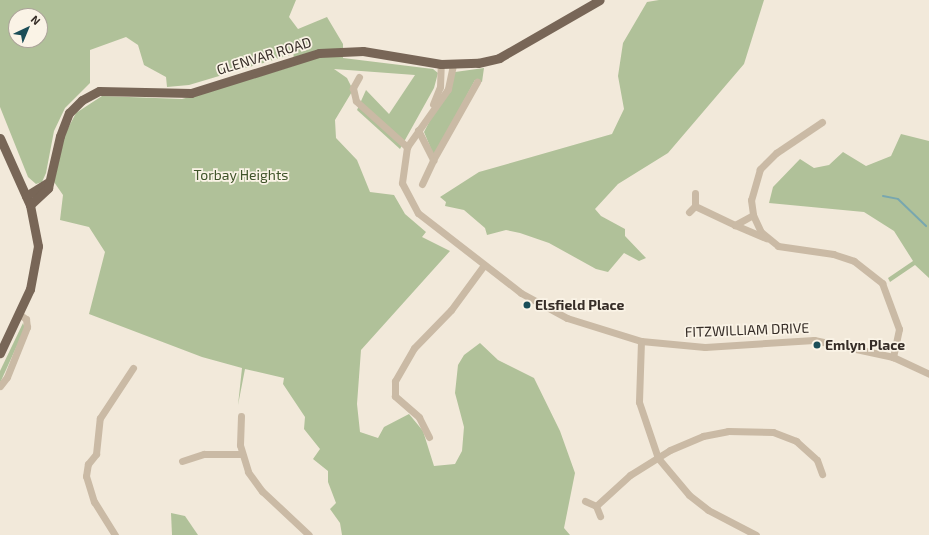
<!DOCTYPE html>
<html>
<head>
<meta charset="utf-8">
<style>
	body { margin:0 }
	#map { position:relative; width:929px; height:535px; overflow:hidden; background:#f2e9da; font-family:"Exo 2",sans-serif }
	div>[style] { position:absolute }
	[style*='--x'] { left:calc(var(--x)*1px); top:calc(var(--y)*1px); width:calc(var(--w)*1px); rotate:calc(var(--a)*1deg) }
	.green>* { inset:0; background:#b0c199 }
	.stream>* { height:2px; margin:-1px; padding:0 1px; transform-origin:1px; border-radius:1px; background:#78a7af }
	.minor>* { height:7px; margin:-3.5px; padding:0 3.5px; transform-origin:3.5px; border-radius:3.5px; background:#cabaa5 }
	.major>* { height:9px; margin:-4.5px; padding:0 4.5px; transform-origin:4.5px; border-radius:4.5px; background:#786657 }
	.dots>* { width:11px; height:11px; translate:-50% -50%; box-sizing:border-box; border:2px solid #faf3e6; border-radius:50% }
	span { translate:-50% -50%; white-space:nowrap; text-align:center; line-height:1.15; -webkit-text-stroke:3.5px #faf3e6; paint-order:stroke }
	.street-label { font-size:14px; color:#362d27 }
	.park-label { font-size:14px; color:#40542a }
	.poi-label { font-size:14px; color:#362d27; font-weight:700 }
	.left { translate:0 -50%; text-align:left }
	.north { position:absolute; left:8px; top:8px; width:40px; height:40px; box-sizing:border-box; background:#faf3e6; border:1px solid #aca49a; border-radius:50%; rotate:44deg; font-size:11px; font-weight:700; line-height:16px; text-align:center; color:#362d27 }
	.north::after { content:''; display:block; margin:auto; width:14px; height:18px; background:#1b4e58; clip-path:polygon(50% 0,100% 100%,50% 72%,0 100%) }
</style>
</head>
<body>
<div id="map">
	<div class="green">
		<div style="clip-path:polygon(evenodd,0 0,296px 0,289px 17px,298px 29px,327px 17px,343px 44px,343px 58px,433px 69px,438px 73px,434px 88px,400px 149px,357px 110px,366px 90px,389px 114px,415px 75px,334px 69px,347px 78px,353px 90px,335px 120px,336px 138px,357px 160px,370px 192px,394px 195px,405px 214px,426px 232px,422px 237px,450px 251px,361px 350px,357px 404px,360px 432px,378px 438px,384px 427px,409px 414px,423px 431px,434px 466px,455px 464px,462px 451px,464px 427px,455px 393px,458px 365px,464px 355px,480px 343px,498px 360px,534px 378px,560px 431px,575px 473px,564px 528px,570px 535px,342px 535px,340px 523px,330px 509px,336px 503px,328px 482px,328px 471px,313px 459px,320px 449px,304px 429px,305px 417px,283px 384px,284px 378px,245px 369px,238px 405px,242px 368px,202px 357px,89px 314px,105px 252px,89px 227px,60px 220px,63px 195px,54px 182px,65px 134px,76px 113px,102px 96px,182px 99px,208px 92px,293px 66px,294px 47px,290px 55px,189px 85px,167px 87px,166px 77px,144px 65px,138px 45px,126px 37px,90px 50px,90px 83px,65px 108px,54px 131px,46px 173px,42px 182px,36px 184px,28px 177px,0 107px,0 0,16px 16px,40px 16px,40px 40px,16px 40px,16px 16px)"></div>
		<div style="clip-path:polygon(659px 0,764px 0,744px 64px,668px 153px,618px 184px,595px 209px,601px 216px,625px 229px,625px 236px,646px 258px,639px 261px,624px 253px,608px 272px,596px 269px,549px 243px,520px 233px,506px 230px,487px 235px,485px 228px,464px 210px,445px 206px,446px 202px,440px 197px,479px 172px,612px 134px,624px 109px,618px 76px,623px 43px,647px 2px)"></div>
		<div style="clip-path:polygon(484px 68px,482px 82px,475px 80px,434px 156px,424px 132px,455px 72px)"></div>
		<div style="clip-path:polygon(901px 134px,929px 141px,929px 278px,915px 265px,890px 282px,888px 278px,913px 261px,894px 231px,864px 212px,769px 203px,773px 187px,800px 159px,814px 168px,829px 165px,843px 152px,866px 166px,891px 156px)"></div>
		<div style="clip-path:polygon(23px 323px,25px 328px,0 383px,0 371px)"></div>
		<div style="clip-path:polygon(171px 513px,185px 516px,198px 535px,172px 535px)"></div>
	</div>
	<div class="stream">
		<div style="--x:883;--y:196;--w:15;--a:11"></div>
		<div style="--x:898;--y:199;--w:39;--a:44"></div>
	</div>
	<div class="minor">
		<div style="--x:453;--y:65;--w:25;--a:102"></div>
		<div style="--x:448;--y:89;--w:71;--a:125.3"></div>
		<div style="--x:407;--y:147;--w:36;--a:98"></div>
		<div style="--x:402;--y:183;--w:34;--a:62"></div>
		<div style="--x:418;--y:213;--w:130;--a:37.8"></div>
		<div style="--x:521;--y:293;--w:52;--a:28.5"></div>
		<div style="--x:567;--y:318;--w:77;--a:17.3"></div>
		<div style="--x:641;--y:341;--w:64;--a:5.4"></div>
		<div style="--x:705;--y:347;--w:109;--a:-3.7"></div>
		<div style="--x:814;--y:340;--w:81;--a:12.1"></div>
		<div style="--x:893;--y:357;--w:40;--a:25"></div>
		<div style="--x:359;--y:77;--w:13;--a:119"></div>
		<div style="--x:353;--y:88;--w:13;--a:77"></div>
		<div style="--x:356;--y:101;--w:69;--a:42"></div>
		<div style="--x:433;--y:104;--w:18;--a:-68"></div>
		<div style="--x:440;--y:87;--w:23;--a:-88"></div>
		<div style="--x:822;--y:122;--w:55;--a:146"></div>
		<div style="--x:776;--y:153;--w:23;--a:135"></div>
		<div style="--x:760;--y:169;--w:32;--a:106"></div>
		<div style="--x:751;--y:200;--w:15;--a:82"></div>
		<div style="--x:753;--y:215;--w:19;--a:65"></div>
		<div style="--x:761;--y:232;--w:22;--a:39"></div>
		<div style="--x:778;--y:246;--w:56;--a:8.3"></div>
		<div style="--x:833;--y:254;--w:22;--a:18"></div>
		<div style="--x:854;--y:261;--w:36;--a:38"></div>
		<div style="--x:882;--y:283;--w:49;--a:69.7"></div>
		<div style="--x:899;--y:329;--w:29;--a:102"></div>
		<div style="--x:418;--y:130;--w:34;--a:63"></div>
		<div style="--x:433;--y:160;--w:90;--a:-60.6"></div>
		<div style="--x:422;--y:184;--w:26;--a:-65"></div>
		<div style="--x:695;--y:206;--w:44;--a:25.4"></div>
		<div style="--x:689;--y:212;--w:8;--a:-45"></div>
		<div style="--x:695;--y:206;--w:13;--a:-90"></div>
		<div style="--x:753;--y:215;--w:21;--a:151"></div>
		<div style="--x:735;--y:225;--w:34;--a:23"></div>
		<div style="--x:641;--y:341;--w:61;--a:91.9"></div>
		<div style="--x:639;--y:402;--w:59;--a:71.3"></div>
		<div style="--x:658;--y:458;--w:48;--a:50"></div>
		<div style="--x:689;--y:495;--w:24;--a:38"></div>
		<div style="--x:708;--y:510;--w:54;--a:27.5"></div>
		<div style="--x:0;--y:386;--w:11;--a:-52"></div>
		<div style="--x:7;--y:377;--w:54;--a:-68.2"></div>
		<div style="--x:27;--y:327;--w:8;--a:-97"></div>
		<div style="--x:26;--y:319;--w:9;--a:-144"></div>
		<div style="--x:241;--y:416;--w:29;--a:92"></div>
		<div style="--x:240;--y:445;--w:28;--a:73"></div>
		<div style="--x:248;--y:472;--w:24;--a:54"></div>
		<div style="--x:262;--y:491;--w:64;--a:43.1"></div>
		<div style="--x:429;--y:437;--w:22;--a:-117"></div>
		<div style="--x:419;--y:417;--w:32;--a:-139"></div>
		<div style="--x:395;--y:396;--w:15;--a:-90"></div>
		<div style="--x:395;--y:381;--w:38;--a:-60"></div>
		<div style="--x:414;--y:348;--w:53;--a:-45.8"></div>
		<div style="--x:451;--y:310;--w:56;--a:-53.7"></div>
		<div style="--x:182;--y:461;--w:23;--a:-18"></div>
		<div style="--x:204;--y:454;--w:38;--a:0"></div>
		<div style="--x:585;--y:501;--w:12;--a:24"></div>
		<div style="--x:596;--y:506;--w:11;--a:68"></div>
		<div style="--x:596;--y:506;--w:46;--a:-42.4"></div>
		<div style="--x:630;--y:475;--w:47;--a:-32"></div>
		<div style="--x:670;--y:450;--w:36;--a:-23"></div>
		<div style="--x:703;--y:436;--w:25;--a:-11"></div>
		<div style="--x:728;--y:431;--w:45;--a:1.3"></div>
		<div style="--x:773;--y:432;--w:25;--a:21"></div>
		<div style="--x:796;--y:441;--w:28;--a:42"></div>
		<div style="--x:817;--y:460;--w:15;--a:70"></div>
		<div style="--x:115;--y:535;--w:39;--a:-122"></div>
		<div style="--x:94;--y:502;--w:27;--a:-107"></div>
		<div style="--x:86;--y:476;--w:12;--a:-81"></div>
		<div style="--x:88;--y:464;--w:13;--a:-51"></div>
		<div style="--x:96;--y:454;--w:36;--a:-84"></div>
		<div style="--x:100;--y:418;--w:60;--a:-56.6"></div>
	</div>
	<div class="major">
		<div style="--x:0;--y:138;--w:73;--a:65.9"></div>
		<div style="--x:30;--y:205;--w:42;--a:79"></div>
		<div style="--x:38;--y:246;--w:44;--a:100.5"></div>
		<div style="--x:30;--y:289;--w:71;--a:115.1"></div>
		<div style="--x:26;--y:196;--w:26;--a:-32"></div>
		<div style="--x:30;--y:205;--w:25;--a:-43"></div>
		<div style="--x:48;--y:188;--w:53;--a:-77"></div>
		<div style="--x:60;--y:136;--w:25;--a:-69"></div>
		<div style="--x:69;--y:113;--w:18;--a:-45"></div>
		<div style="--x:82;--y:100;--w:19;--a:-28"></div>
		<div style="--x:99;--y:91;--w:92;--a:1.2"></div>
		<div style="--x:191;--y:93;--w:134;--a:-17.4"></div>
		<div style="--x:319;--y:53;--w:44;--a:-2.6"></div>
		<div style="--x:363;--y:51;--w:79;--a:9.5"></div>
		<div style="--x:441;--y:64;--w:37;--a:-2"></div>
		<div style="--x:478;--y:63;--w:22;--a:-13"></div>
		<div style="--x:499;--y:58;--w:116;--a:-29.9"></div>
	</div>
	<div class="dots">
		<div style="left:527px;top:305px;background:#1b4e58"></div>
		<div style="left:817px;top:345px;background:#1b4e58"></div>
	</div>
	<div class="street-label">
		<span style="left:264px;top:56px;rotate:-17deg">GLENVAR ROAD</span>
		<span style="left:747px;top:330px;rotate:-2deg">FITZWILLIAM DRIVE</span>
	</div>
	<div class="park-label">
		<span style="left:241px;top:175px">Torbay Heights</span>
	</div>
	<div class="poi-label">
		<span class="left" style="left:535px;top:305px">Elsfield Place</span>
		<span class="left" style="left:825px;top:345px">Emlyn Place</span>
	</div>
	<div class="north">N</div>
</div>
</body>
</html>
